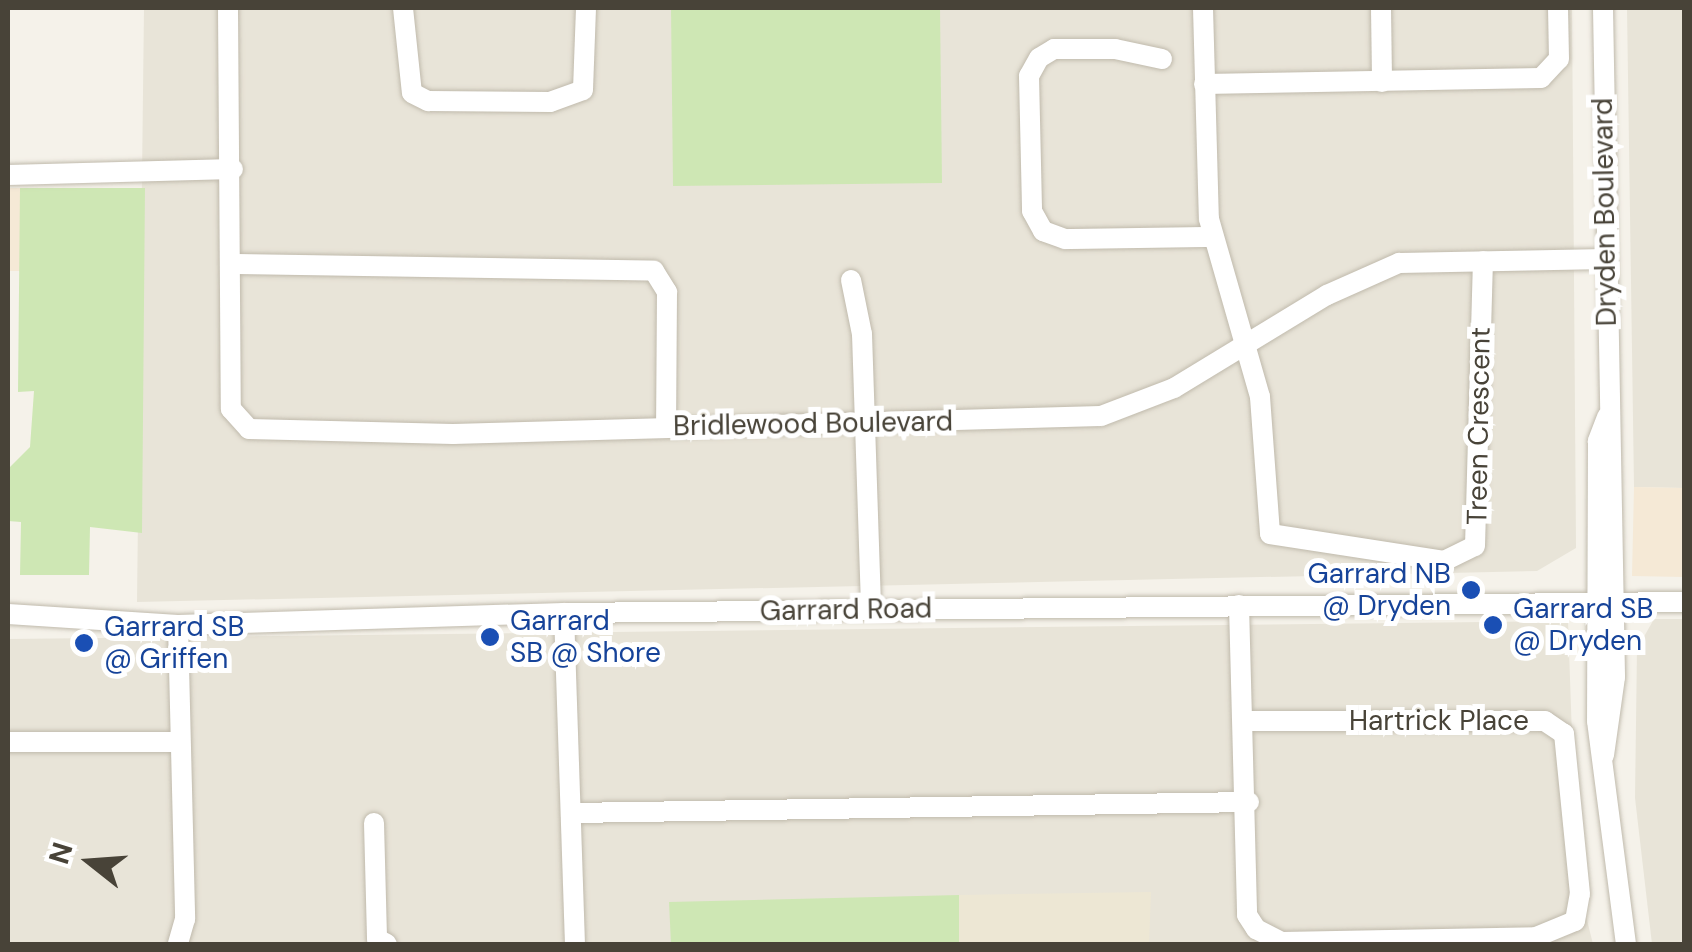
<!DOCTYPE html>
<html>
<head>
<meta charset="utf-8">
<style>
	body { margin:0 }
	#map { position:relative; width:1692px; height:952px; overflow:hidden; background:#f5f2ea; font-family:"DM Sans",sans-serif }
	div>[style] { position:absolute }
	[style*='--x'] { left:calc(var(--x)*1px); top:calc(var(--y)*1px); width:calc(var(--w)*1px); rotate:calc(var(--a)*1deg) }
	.residential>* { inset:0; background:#e8e4d8 }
	.commercial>* { inset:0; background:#f5e9d6 }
	.education>* { inset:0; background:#ede7d4 }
	.green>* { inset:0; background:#cee7b4 }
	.roads { filter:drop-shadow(0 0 2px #c0baac) drop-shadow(0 0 2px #c0baac) }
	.minor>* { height:20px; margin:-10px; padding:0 10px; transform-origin:10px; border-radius:10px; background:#fff }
	.dots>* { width:28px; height:28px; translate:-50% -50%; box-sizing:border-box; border:5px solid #fff; border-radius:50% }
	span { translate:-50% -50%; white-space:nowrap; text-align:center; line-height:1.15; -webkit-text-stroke:10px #fff; paint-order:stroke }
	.street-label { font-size:28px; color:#484338 }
	.transit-label { font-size:28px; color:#164399 }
	.right { translate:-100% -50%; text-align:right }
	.left { translate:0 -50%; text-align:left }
	.frame { position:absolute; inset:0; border:10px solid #484338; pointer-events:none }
	.north { position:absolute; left:40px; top:812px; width:100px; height:100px; -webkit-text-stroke:8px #fff; paint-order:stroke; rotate:287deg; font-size:28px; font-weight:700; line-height:40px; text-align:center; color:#484338 }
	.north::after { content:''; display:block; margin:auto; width:35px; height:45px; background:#484338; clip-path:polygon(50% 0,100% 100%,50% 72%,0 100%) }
</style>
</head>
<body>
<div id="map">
	<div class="residential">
		<div style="clip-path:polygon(144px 8px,1572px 8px,1576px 548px,1537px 571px,137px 602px)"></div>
		<div style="clip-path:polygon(1627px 8px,1684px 8px,1684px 488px,1634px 487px)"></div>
		<div style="clip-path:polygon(1654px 619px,1684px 619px,1684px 944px,1652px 944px,1635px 798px,1637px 649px)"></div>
		<div style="clip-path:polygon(1568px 621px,1577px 880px,1593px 944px,8px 944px,8px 639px)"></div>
	</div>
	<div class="commercial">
		<div style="clip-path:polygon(8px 188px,20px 188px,20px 271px,8px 271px)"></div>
		<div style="clip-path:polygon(1634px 487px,1684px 488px,1684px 577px,1632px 576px)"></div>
	</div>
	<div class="education">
		<div style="clip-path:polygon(1151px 892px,1149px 944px,959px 944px,959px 895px)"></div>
	</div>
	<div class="green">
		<div style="clip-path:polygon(671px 8px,940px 8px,942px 183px,673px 186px)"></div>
		<div style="clip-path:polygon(20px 188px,145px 188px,142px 533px,90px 527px,89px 575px,20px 575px,21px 522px,8px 521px,8px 469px,30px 447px,34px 391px,18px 392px)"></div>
		<div style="clip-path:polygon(959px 895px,959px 944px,671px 944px,669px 902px)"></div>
	</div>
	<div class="roads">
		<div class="minor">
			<div style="--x:228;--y:8;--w:401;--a:89.6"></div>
			<div style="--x:231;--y:409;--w:27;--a:48"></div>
			<div style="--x:249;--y:429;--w:204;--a:1.4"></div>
			<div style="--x:453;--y:434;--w:648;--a:-1.59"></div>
			<div style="--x:1101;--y:416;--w:78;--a:-21"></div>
			<div style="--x:1174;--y:388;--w:179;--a:-31.3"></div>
			<div style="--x:1327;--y:295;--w:79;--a:-24"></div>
			<div style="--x:1399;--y:263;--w:207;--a:-1.1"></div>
			<div style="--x:403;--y:8;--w:85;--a:84"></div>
			<div style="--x:412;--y:93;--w:18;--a:27"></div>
			<div style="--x:428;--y:101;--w:122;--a:0.5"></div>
			<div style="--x:550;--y:102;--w:35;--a:-20"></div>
			<div style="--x:583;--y:90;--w:82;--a:-87.9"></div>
			<div style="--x:1203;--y:8;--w:211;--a:88.4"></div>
			<div style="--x:1209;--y:219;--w:185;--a:74"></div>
			<div style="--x:1260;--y:397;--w:137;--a:85.8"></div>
			<div style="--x:1270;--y:534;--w:176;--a:8.8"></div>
			<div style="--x:1444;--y:561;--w:34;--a:-26"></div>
			<div style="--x:1475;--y:546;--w:285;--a:-88.4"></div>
			<div style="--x:1381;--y:8;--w:74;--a:89.2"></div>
			<div style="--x:1603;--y:8;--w:669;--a:88.97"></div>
			<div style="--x:1615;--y:677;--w:79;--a:98"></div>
			<div style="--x:1162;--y:59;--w:48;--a:-168"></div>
			<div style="--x:1115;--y:49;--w:61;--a:180"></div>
			<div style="--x:1054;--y:49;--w:17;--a:149"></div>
			<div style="--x:1039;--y:58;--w:21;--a:119"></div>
			<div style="--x:1029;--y:76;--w:135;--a:88.7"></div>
			<div style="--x:1032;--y:211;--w:23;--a:61"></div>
			<div style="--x:1043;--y:231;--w:23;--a:20"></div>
			<div style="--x:1065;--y:239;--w:147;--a:-0.8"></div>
			<div style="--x:1204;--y:84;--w:337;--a:-1"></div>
			<div style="--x:1541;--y:78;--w:26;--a:-47"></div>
			<div style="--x:1559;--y:59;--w:51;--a:-91.1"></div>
			<div style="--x:8;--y:175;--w:225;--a:-1.5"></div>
			<div style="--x:231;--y:264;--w:423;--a:0.9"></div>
			<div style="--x:654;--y:271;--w:25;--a:58"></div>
			<div style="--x:667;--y:292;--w:135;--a:90.4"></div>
			<div style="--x:851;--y:280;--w:55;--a:78.5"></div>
			<div style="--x:862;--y:334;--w:276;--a:88.1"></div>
			<div style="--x:1607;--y:417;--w:26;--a:111"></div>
			<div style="--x:1598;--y:441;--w:280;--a:90.2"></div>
			<div style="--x:1597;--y:721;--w:225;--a:82.6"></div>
			<div style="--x:1239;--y:605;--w:310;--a:88.5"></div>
			<div style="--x:1247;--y:915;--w:17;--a:57"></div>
			<div style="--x:1256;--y:929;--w:29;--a:27"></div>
			<div style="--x:1282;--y:942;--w:254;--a:-1.1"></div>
			<div style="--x:1536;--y:937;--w:42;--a:-22.3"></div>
			<div style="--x:1575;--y:921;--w:27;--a:-80"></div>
			<div style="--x:1580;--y:894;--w:161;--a:-95.7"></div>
			<div style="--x:1564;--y:734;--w:23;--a:-146"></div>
			<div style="--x:1545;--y:721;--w:300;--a:180"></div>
			<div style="--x:564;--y:613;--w:331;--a:88.1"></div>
			<div style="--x:8;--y:614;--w:170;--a:3.7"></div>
			<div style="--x:178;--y:625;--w:386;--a:-1.8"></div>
			<div style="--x:564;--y:613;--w:1120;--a:-0.56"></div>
			<div style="--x:178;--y:625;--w:294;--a:88.6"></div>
			<div style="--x:185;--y:919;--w:26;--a:106"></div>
			<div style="--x:8;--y:742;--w:171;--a:0"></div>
			<div style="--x:572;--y:813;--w:677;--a:-0.93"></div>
			<div style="--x:374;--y:823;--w:116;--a:88.5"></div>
			<div style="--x:377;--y:939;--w:11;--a:27"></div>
		</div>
	</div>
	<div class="dots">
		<div style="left:1471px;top:590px;background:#1a4fb4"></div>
		<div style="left:1493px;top:625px;background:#1a4fb4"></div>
		<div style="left:490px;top:637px;background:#1a4fb4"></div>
		<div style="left:84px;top:643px;background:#1a4fb4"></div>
	</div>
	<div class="street-label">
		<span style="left:1605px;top:212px;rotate:-91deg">Dryden Boulevard</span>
		<span style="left:813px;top:424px;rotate:-1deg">Bridlewood Boulevard</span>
		<span style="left:1479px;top:426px;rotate:-89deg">Treen Crescent</span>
		<span style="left:846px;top:610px;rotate:-1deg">Garrard Road</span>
		<span style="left:1439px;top:721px">Hartrick Place</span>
	</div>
	<div class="transit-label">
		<span class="right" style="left:1451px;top:590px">Garrard NB<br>@ Dryden</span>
		<span class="left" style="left:1513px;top:625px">Garrard SB<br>@ Dryden</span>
		<span class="left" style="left:510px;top:637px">Garrard<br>SB @ Shore</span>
		<span class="left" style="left:104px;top:643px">Garrard SB<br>@ Griffen</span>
	</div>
	<div class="frame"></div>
	<div class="north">N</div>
</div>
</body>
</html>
